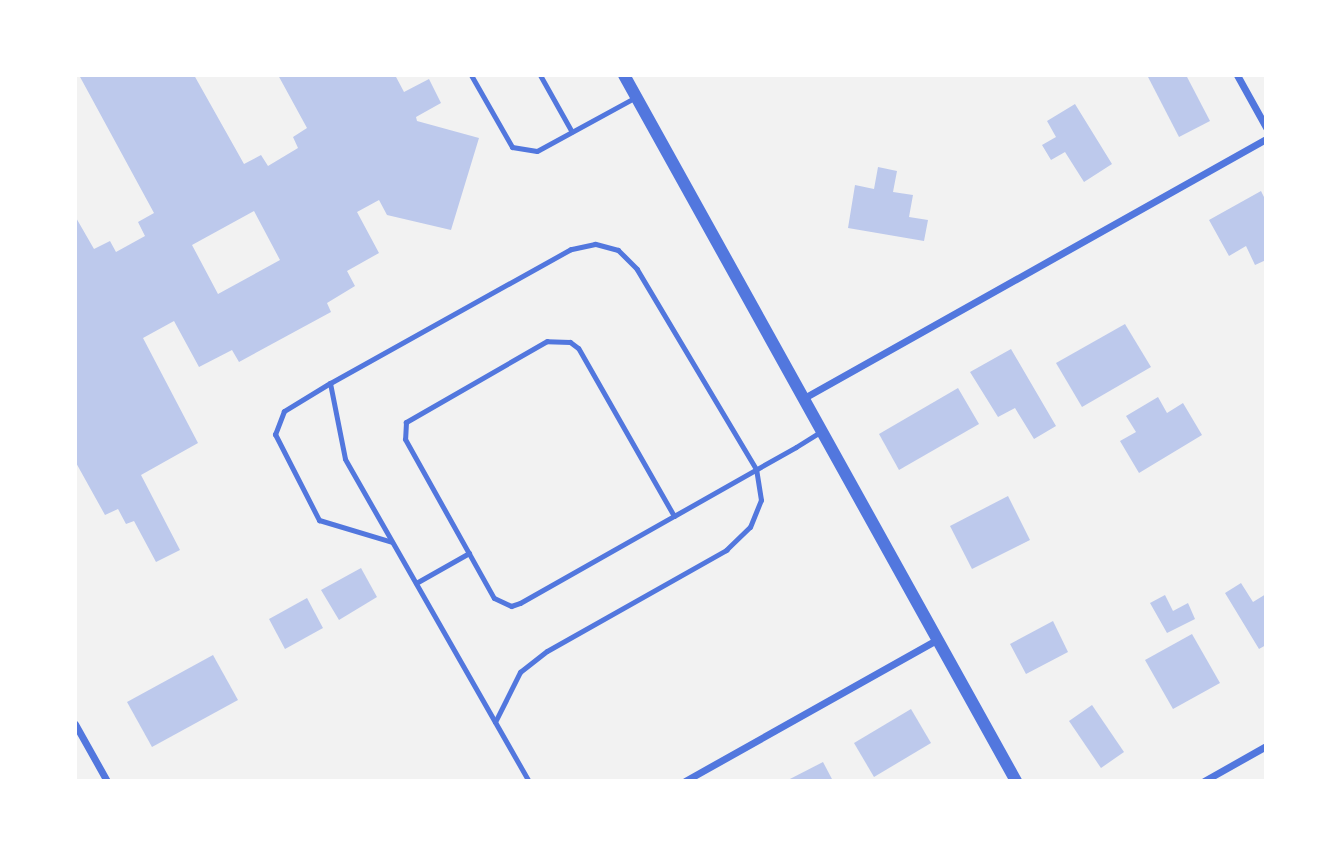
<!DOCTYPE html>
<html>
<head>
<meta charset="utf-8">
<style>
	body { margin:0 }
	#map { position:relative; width:1341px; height:856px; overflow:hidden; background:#f2f2f2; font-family:"Open Sans",sans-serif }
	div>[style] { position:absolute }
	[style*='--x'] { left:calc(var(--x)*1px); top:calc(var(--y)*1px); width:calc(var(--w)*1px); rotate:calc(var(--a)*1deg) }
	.building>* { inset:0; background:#bdc9ec }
	.service>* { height:5px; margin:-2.5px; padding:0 2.5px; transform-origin:2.5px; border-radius:2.5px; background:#5277de }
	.minor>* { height:7px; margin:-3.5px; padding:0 3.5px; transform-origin:3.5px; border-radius:3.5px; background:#5277de }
	.tertiary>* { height:12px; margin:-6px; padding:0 6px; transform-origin:6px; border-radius:6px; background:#5277de }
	span { translate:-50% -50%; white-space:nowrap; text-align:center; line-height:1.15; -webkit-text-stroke:5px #fff; paint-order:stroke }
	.frame { position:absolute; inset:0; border:77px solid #fff; pointer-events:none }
</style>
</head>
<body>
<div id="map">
	<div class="building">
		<div style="clip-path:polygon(evenodd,79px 75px,194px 75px,244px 164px,261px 155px,268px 166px,298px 148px,293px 137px,307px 128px,278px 75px,395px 75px,404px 92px,429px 79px,441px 103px,416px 117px,417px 121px,479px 138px,451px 230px,387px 215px,379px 200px,357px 212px,379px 253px,347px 271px,355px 286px,327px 303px,331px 312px,239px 362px,232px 350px,199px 367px,174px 321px,143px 338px,198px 443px,141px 475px,180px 550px,156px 562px,134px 521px,126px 524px,118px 509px,105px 515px,75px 461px,75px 216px,94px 249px,110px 241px,116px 252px,145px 236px,138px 222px,154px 213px,79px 75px,254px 211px,280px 260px,218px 294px,192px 245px,254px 211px)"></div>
		<div style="clip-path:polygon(1147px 75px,1186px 75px,1210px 121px,1179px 137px)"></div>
		<div style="clip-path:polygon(1075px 104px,1112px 164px,1084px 182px,1065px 152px,1051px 160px,1042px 145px,1056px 137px,1047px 121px)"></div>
		<div style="clip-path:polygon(878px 167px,897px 171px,893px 192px,913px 195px,909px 217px,928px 220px,924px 241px,848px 228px,855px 185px,874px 189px)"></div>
		<div style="clip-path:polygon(1261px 191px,1266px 201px,1266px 260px,1255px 265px,1246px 246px,1229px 256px,1209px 220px)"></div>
		<div style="clip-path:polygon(1125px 324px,1151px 367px,1082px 407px,1056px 363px)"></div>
		<div style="clip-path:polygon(1011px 349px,1056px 426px,1034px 439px,1015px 408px,998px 417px,970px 372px)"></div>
		<div style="clip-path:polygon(958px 388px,979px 424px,899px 470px,879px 434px)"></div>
		<div style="clip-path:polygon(1158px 397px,1167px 413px,1183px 403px,1202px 435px,1139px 473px,1120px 441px,1136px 432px,1126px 416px)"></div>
		<div style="clip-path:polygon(1008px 496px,1030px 540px,972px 569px,950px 526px)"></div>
		<div style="clip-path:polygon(361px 568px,377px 597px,339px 620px,321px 590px)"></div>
		<div style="clip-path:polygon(1241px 583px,1253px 602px,1266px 594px,1266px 645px,1259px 649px,1225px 593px)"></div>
		<div style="clip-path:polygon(1165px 595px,1173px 611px,1188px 603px,1195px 619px,1167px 633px,1150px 603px)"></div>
		<div style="clip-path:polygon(307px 598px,323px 628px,285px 649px,269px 619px)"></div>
		<div style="clip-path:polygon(1053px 621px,1068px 652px,1026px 674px,1010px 644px)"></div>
		<div style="clip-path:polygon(1192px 634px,1220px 683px,1173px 709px,1145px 660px)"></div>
		<div style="clip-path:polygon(213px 655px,238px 700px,152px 747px,127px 702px)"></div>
		<div style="clip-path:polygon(1092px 705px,1124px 752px,1101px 768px,1069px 721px)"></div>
		<div style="clip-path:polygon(911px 709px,931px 743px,874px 777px,854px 743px)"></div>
		<div style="clip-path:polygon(823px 762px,833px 781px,786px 781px)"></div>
	</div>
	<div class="service">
		<div style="--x:471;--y:75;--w:83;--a:60.3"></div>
		<div style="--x:512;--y:147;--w:25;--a:9"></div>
		<div style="--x:537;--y:151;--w:113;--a:-28.6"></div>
		<div style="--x:540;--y:75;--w:65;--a:60.7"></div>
		<div style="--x:330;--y:383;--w:54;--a:148.7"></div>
		<div style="--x:284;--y:411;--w:25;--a:111"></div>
		<div style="--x:275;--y:434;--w:97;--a:62.9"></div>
		<div style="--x:319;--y:520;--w:76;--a:16.8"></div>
		<div style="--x:674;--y:516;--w:193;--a:-119.7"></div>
		<div style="--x:578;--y:348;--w:10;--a:-143"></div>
		<div style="--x:570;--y:342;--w:23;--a:-178"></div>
		<div style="--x:547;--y:341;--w:163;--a:150.1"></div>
		<div style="--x:406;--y:422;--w:17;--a:93"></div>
		<div style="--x:405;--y:439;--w:182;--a:60.8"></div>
		<div style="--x:494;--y:598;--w:19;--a:25"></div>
		<div style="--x:511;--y:606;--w:9;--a:-18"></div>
		<div style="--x:520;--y:603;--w:177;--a:-29.5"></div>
		<div style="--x:674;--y:516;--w:140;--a:-29.5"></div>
		<div style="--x:796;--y:447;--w:31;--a:-32"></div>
		<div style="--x:416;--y:583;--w:61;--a:-29.5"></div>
		<div style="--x:495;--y:722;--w:56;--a:-63.4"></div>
		<div style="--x:520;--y:672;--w:34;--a:-38"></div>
		<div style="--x:547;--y:651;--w:206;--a:-29.4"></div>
		<div style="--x:726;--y:550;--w:33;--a:-44"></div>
		<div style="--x:750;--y:527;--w:29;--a:-68"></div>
		<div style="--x:761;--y:500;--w:31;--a:-99"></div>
		<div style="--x:756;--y:469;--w:233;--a:-120.8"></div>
		<div style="--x:637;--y:269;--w:27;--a:-135"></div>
		<div style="--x:618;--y:250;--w:24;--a:-165"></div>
		<div style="--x:595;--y:244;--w:25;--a:168"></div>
		<div style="--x:571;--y:249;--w:276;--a:150.9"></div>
		<div style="--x:330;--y:383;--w:77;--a:78.8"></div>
		<div style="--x:345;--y:459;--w:371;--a:60.3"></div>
	</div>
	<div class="minor">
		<div style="--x:1237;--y:75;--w:60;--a:60.9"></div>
		<div style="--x:804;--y:398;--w:530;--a:-29.28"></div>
		<div style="--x:75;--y:724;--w:65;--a:60.7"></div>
		<div style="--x:685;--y:781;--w:290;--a:-29.3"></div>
		<div style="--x:1204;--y:781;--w:71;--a:-29.4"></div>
	</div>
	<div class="tertiary">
		<div style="--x:624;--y:75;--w:808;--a:60.96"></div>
	</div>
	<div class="frame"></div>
</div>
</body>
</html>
